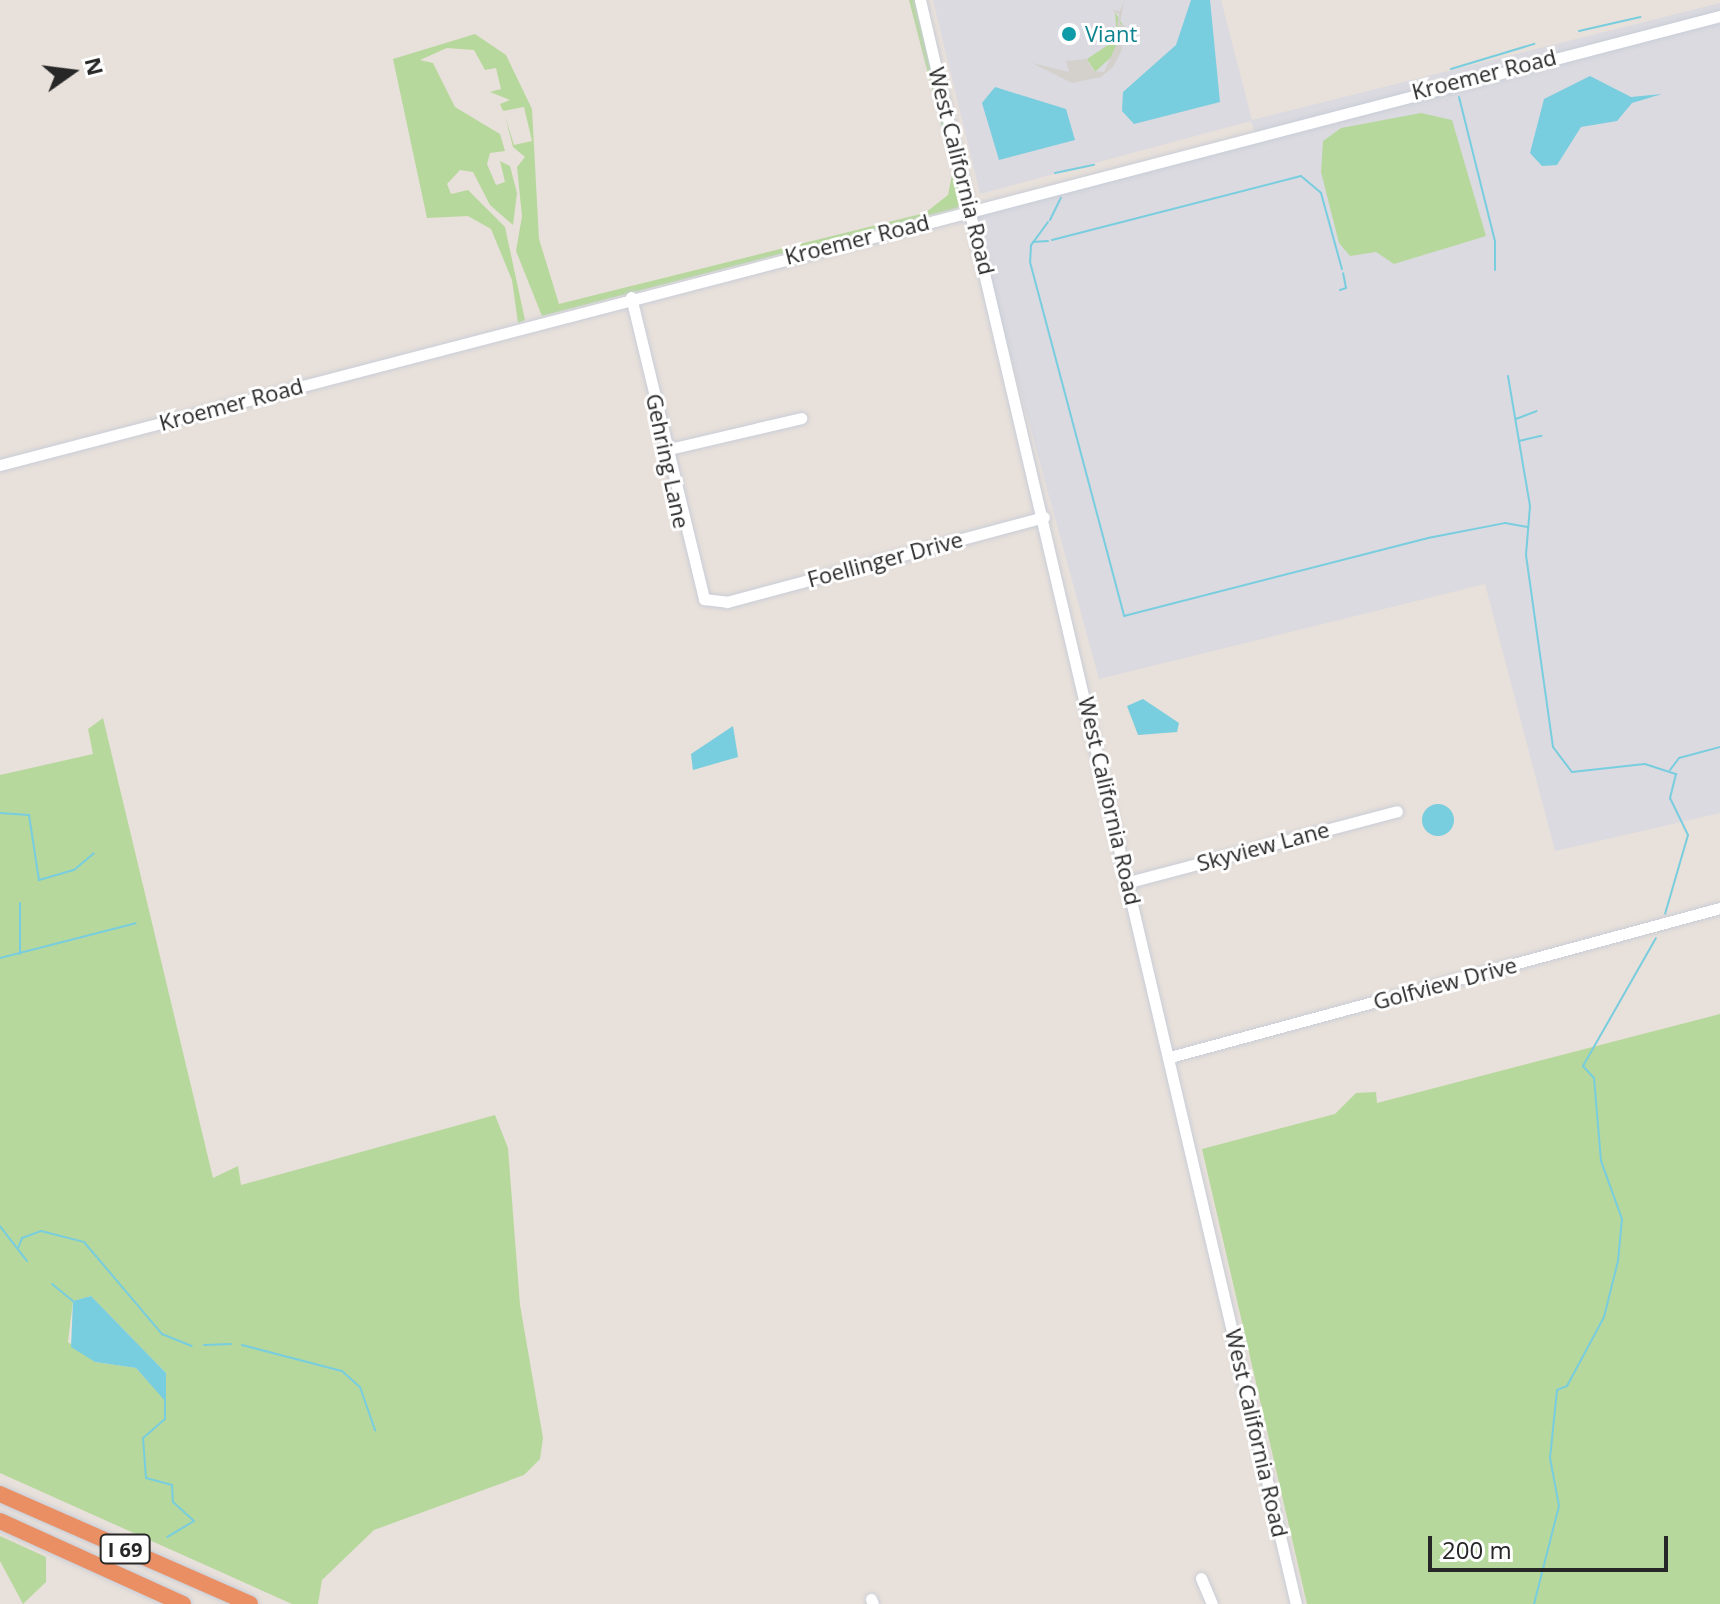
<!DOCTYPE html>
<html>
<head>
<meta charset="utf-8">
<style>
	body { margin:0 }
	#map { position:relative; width:1720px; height:1604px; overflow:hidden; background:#e8e0da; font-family:"Open Sans",sans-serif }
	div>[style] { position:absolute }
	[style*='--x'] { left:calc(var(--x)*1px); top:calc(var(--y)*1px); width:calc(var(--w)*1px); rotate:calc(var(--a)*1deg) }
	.industrial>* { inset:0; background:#dbdae0 }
	.green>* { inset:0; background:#b7d89c }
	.plaza>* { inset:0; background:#d4d0cc }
	.water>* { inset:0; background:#78cdde }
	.round { border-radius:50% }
	.stream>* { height:2px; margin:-1px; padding:0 1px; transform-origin:1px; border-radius:1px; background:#78cdde }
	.roads { filter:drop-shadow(0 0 2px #c8cdd7) drop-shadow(0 0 2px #c8cdd7) }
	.minor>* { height:11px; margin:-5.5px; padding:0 5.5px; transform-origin:5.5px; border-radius:5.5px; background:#fff }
	.highway>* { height:16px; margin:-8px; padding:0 8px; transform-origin:8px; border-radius:8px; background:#e98f63 }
	.dots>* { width:22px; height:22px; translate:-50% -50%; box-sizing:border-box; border:4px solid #fff; border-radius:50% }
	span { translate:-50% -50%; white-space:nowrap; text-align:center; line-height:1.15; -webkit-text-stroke:6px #fff; paint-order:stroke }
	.shield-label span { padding:2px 6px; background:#fff; border:2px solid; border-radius:6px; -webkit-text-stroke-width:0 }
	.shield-label { font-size:20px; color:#272727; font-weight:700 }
	.culture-label { font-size:22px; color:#0d838f }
	.left { translate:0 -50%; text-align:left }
	.street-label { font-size:22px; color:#272727 }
	.north { position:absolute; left:32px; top:32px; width:80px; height:80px; -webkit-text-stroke:6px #fff; paint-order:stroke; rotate:76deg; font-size:22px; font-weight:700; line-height:32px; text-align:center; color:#272727 }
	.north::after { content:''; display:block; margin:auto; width:28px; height:36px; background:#272727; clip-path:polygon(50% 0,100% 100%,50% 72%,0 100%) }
	.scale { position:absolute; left:1428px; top:1536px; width:240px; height:36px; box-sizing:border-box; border:4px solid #272727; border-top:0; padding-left:10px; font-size:24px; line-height:28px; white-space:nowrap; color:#272727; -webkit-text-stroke:6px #fff; paint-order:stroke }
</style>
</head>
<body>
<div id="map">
	<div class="industrial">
		<div style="clip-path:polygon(933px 0,1221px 0,1252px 120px,1720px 3px,1720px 813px,1555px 851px,1485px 584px,1099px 679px,971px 210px,1255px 132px,1251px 121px,980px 194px)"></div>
	</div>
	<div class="green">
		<div style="clip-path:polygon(909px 0,916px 0,963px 201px,957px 208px,542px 316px,516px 251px,522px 216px,517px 167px,525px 157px,513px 147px,505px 116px,514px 145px,532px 141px,524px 107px,503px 111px,500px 104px,510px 100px,490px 92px,501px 89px,496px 68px,485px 70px,474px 50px,447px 48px,420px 60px,433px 63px,455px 107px,500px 134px,505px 151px,490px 153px,487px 164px,496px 185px,505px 182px,500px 161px,510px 166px,517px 193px,513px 225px,490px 205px,473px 172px,460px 170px,447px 184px,451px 194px,468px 190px,505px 227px,525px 320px,518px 323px,512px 280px,491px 229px,468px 216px,427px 218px,393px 59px,475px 34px,506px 55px,532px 109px,539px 239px,559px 304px,925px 213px,948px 195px,953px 170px)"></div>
		<div style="clip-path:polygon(1115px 12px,1124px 27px,1119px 50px,1095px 72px,1087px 59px,1117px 39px)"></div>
		<div style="clip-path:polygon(1421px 113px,1452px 120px,1486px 236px,1394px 264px,1376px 252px,1350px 256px,1339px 243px,1321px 172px,1323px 141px,1341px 128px)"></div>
		<div style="clip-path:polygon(evenodd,103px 718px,213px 1178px,238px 1166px,241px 1185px,495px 1115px,508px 1148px,520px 1305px,543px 1438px,540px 1459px,524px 1475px,374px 1530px,322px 1580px,318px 1604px,292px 1604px,0 1473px,0 775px,93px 754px,88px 729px,103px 718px,91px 1296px,166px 1373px,166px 1401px,136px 1368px,95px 1362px,68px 1342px,73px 1301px,91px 1296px)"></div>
		<div style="clip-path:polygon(1720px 1014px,1720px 1604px,1307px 1604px,1202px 1149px,1335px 1114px,1356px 1093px,1376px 1092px,1377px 1103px)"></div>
		<div style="clip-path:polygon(0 1536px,46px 1557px,46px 1582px,23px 1604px,0 1561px)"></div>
	</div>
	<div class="plaza">
		<div style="clip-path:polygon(1124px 0,1120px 24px,1126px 26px,1121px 52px,1113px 67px,1101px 77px,1072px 83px,1032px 63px,1069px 72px,1066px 61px,1087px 59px,1093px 71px,1104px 72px,1124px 28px,1117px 26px,1119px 14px,1111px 10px,1120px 11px)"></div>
	</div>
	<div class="water">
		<div style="clip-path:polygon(1191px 0,1210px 0,1220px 102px,1134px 124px,1122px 111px,1123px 92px,1176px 45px)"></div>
		<div style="clip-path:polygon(1590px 76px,1631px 97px,1662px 94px,1632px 103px,1617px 121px,1581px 127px,1557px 165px,1542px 166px,1530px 153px,1544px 99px)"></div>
		<div style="clip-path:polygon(995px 87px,1066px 109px,1075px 140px,999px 160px,982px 103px)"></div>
		<div style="clip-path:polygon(1143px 699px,1179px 723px,1177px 732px,1138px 735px,1127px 706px)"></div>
		<div style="clip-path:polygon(733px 726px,738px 757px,693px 770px,691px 754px)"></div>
		<div class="round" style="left:1422px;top:804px;width:32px;height:32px"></div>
		<div style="clip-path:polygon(91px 1296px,166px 1373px,166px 1402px,136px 1368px,95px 1362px,71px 1347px,73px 1301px)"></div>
	</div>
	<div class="stream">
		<div style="--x:1579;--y:31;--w:63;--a:-12.9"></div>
		<div style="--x:1451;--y:69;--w:87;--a:-16.8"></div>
		<div style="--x:1459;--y:97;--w:148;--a:76"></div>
		<div style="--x:1495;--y:241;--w:29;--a:90"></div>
		<div style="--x:1055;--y:173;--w:40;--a:-12"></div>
		<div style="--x:1050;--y:220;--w:25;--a:-64"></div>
		<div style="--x:1048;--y:222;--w:29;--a:126"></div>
		<div style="--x:1031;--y:245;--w:17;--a:93"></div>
		<div style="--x:1030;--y:262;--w:366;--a:75.1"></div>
		<div style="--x:1124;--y:616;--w:314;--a:-14.4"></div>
		<div style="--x:1428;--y:538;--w:78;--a:-11"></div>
		<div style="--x:1505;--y:523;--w:23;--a:10"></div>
		<div style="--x:1052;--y:240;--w:257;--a:-14.4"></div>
		<div style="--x:1301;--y:176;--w:26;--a:40"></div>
		<div style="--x:1321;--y:193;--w:79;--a:74.6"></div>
		<div style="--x:1033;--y:242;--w:15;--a:-4"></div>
		<div style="--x:1340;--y:290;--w:6;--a:-18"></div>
		<div style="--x:1346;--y:288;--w:15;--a:-101"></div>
		<div style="--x:1508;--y:376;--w:132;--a:80.4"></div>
		<div style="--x:1530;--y:506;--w:49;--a:94.7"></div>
		<div style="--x:1526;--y:555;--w:194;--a:82"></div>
		<div style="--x:1553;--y:747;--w:31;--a:53"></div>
		<div style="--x:1572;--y:772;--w:73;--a:-6.3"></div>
		<div style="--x:1645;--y:764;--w:33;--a:18"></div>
		<div style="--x:1676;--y:774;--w:25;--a:104"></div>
		<div style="--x:1670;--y:798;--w:41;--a:64.1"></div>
		<div style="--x:1688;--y:835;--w:82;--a:106.2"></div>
		<div style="--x:1516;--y:419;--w:22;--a:-21"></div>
		<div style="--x:1519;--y:441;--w:23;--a:-13"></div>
		<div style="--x:1670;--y:770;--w:15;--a:-53"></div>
		<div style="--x:1679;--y:758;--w:42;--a:-15"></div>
		<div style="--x:0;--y:813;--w:29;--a:4"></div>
		<div style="--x:29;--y:815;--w:66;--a:81.3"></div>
		<div style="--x:39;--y:880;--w:36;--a:-16"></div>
		<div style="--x:74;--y:870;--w:26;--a:-40"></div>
		<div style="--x:20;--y:903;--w:51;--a:90"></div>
		<div style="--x:0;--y:958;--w:140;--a:-14.4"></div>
		<div style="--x:0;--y:1226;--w:44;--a:52.4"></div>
		<div style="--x:18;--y:1248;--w:11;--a:-68"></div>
		<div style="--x:22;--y:1238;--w:20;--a:-20"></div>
		<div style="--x:41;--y:1231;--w:44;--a:14.3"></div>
		<div style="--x:84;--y:1242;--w:121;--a:49.7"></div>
		<div style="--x:162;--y:1334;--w:32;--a:22"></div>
		<div style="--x:52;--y:1284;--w:27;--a:39"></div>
		<div style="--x:204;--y:1345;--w:27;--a:-2"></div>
		<div style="--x:242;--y:1345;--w:103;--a:14.6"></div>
		<div style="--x:342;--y:1371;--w:24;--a:42"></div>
		<div style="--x:360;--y:1387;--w:46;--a:70.8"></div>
		<div style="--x:165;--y:1401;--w:18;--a:90"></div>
		<div style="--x:165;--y:1419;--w:29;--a:139"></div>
		<div style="--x:143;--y:1438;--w:40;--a:85.7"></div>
		<div style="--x:146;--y:1478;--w:27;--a:15"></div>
		<div style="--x:172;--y:1485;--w:17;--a:87"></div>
		<div style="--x:173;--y:1502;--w:28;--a:42"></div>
		<div style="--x:194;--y:1521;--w:31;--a:149"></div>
		<div style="--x:1534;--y:1604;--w:101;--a:-75.7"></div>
		<div style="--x:1559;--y:1506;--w:49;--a:-100.6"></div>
		<div style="--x:1550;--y:1458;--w:68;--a:-84.1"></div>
		<div style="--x:1557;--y:1390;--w:11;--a:-22"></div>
		<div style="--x:1567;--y:1386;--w:78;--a:-61.8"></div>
		<div style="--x:1604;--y:1317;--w:58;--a:-76"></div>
		<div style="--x:1618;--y:1261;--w:42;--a:-84.6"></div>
		<div style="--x:1622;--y:1219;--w:62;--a:-109.9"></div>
		<div style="--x:1601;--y:1161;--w:83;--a:-94.8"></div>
		<div style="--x:1594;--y:1078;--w:16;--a:-133"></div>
		<div style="--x:1583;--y:1066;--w:147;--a:-60.3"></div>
	</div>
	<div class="roads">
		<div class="minor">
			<div style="--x:920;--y:0;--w:1647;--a:76.81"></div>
			<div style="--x:631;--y:297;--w:311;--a:76.4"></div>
			<div style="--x:704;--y:599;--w:23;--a:7"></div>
			<div style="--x:727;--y:602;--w:328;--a:-15"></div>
			<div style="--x:665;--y:450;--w:140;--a:-13.2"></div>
			<div style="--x:0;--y:465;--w:1778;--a:-14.63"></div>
			<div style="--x:1129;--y:882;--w:277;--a:-14.8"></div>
			<div style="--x:1170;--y:1057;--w:570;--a:-15.16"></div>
			<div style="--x:1201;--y:1578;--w:28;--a:67"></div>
			<div style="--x:871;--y:1599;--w:5;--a:68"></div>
		</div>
		<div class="highway">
			<div style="--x:0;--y:1494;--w:273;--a:23.7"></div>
			<div style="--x:0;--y:1521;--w:201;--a:24.4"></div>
		</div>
	</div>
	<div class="dots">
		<div style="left:1069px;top:34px;background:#0f9aa8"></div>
	</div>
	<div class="shield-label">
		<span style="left:125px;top:1549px">I 69</span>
	</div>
	<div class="culture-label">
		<span class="left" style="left:1085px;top:34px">Viant</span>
	</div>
	<div class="street-label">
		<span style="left:1484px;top:74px;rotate:-14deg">Kroemer Road</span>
		<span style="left:962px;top:171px;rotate:76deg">West California Road</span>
		<span style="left:857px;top:239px;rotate:-14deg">Kroemer Road</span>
		<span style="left:231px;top:404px;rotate:-15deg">Kroemer Road</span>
		<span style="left:668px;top:461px;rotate:78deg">Gehring Lane</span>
		<span style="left:885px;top:559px;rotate:-15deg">Foellinger Drive</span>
		<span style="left:1110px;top:801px;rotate:77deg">West California Road</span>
		<span style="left:1263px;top:846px;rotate:-15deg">Skyview Lane</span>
		<span style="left:1445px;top:983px;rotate:-15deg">Golfview Drive</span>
		<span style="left:1257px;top:1433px;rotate:77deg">West California Road</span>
	</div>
	<div class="north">N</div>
	<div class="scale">200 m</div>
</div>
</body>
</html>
